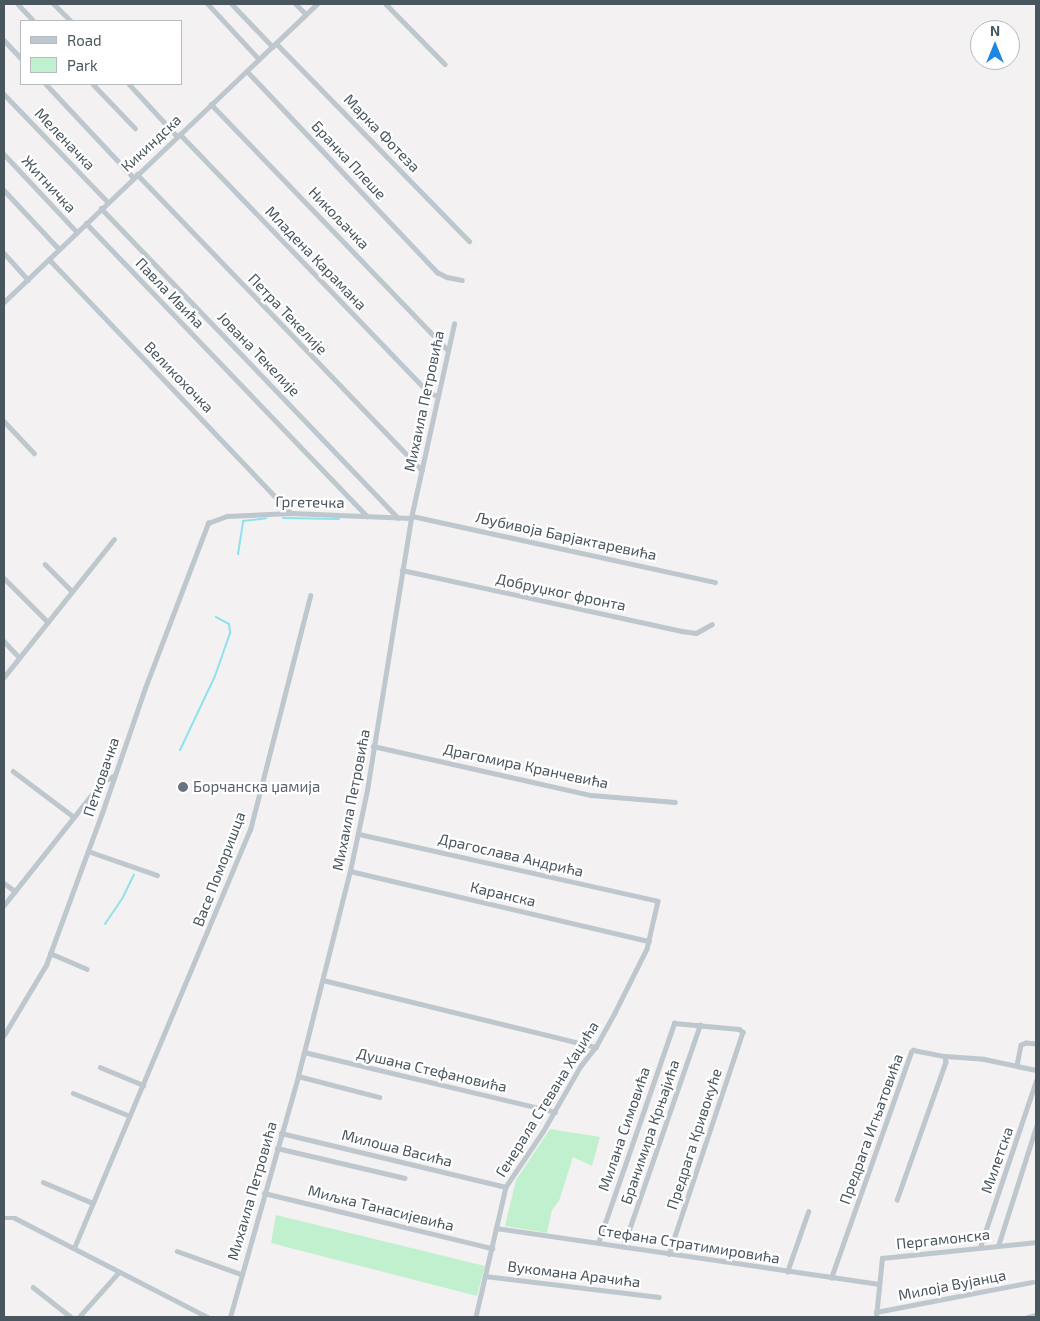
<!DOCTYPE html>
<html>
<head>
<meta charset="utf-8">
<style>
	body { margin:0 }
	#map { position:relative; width:1040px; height:1321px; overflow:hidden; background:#f3f1f1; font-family:"Exo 2",sans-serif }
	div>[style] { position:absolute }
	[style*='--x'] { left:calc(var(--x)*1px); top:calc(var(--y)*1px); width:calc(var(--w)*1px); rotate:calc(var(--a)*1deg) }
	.green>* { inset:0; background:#c1f0ce }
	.stream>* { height:2px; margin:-1px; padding:0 1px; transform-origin:1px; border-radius:1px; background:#8ee2ec }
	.street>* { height:4.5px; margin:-2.25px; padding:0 2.25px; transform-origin:2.25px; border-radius:2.25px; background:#bdc7cd }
	.dots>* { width:14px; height:14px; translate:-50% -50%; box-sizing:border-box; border:2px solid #fff; border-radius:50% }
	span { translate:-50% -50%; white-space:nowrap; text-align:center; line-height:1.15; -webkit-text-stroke:4.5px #fff; paint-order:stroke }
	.street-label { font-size:15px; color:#49565e }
	.worship-label { font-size:15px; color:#5b616d }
	.left { translate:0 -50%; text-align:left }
	.frame { position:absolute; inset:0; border:5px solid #49565e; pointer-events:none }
	.legend { position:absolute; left:20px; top:20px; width:162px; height:65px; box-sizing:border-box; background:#fff; border:1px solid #b6bbbf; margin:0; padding:6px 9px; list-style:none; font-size:15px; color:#49565e }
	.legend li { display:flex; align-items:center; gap:10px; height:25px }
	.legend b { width:25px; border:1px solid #b6bbbf }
	.north { position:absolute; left:970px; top:20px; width:50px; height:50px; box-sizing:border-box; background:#fff; border:1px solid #b6bbbf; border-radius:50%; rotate:0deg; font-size:14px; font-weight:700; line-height:20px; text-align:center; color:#49565e }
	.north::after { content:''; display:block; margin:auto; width:18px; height:22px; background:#1a88e4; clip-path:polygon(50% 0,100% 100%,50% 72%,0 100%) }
</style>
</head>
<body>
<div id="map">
	<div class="green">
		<div style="clip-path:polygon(550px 1129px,600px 1137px,592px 1166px,573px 1157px,559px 1201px,552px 1210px,547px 1233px,505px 1226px,516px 1180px)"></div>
		<div style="clip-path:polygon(276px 1215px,485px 1266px,477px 1296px,271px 1243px)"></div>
	</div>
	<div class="stream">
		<div style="--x:283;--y:518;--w:56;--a:1"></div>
		<div style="--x:238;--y:554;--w:33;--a:-81"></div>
		<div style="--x:243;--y:521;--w:23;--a:-7"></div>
		<div style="--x:180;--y:750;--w:82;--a:-64.7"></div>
		<div style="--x:215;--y:676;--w:46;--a:-70.8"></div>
		<div style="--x:230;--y:633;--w:9;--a:-96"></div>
		<div style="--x:229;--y:624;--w:15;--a:-152"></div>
		<div style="--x:105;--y:924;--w:32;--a:-56"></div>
		<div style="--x:123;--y:897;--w:25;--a:-64"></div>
	</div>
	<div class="street">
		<div style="--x:18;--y:4;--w:23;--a:47"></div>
		<div style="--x:54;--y:4;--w:24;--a:45"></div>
		<div style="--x:208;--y:4;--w:75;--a:47.2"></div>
		<div style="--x:232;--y:4;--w:59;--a:46.4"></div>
		<div style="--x:296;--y:4;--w:14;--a:45"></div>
		<div style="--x:386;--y:4;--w:84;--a:45.5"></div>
		<div style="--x:4;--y:40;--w:25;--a:47"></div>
		<div style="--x:276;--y:43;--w:277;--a:45.7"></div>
		<div style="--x:247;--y:71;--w:277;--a:46.6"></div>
		<div style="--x:437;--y:272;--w:11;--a:27"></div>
		<div style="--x:447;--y:277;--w:15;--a:11"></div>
		<div style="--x:46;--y:84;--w:127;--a:46.9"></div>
		<div style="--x:93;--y:84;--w:61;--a:46.3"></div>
		<div style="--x:129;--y:84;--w:71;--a:47.3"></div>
		<div style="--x:4;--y:94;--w:150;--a:46.1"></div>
		<div style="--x:211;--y:104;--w:342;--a:46.1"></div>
		<div style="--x:180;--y:134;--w:359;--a:46.1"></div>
		<div style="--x:429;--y:393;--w:9;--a:18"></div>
		<div style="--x:4;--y:154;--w:107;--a:46.9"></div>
		<div style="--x:137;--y:174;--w:411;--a:46.1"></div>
		<div style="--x:4;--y:190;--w:81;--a:47"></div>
		<div style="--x:101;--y:208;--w:429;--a:46.2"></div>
		<div style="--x:86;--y:223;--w:406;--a:46.2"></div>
		<div style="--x:4;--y:253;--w:36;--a:48"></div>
		<div style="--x:49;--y:259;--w:351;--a:46.4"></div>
		<div style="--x:4;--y:302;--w:432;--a:-43.6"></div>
		<div style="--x:4;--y:421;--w:44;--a:46.8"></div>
		<div style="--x:412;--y:516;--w:310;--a:12.3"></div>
		<div style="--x:45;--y:564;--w:38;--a:45"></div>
		<div style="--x:402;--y:570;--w:287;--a:12.3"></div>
		<div style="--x:682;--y:631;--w:14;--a:8"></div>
		<div style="--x:696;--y:633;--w:18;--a:-29"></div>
		<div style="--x:4;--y:578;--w:62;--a:45"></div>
		<div style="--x:4;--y:641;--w:22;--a:47"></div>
		<div style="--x:4;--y:677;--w:176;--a:-51.4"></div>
		<div style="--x:373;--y:746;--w:223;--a:12.7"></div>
		<div style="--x:591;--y:795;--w:84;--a:4.8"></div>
		<div style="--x:13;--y:771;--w:76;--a:37"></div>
		<div style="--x:359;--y:834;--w:306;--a:12.6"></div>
		<div style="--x:658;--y:901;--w:49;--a:102.9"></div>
		<div style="--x:647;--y:949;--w:72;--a:116.6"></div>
		<div style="--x:615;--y:1013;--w:39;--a:119"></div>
		<div style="--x:596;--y:1047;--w:24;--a:128"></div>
		<div style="--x:581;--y:1066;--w:76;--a:119.9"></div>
		<div style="--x:543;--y:1132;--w:66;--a:123.9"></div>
		<div style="--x:506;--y:1187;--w:133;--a:103"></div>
		<div style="--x:88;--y:851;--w:73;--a:19.2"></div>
		<div style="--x:350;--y:871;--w:307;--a:13.2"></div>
		<div style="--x:4;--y:883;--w:14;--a:36"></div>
		<div style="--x:4;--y:905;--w:157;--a:-51.5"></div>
		<div style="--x:102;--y:782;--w:13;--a:-27"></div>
		<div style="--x:50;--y:953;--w:40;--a:23.4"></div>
		<div style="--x:323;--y:980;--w:281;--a:13.8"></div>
		<div style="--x:4;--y:1035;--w:82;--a:-59"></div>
		<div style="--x:46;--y:965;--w:162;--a:-69.8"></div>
		<div style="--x:102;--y:813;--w:132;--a:-71"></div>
		<div style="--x:145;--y:688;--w:177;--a:-69.1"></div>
		<div style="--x:208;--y:523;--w:20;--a:-20"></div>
		<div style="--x:227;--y:516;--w:64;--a:-2.7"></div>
		<div style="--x:291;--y:513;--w:120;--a:2.4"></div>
		<div style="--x:1036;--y:1044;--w:10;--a:-174"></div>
		<div style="--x:1026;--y:1043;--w:5;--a:158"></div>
		<div style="--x:1021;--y:1045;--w:21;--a:101"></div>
		<div style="--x:1017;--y:1066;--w:19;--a:12"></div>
		<div style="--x:304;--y:1052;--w:258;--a:13.4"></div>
		<div style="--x:945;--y:1056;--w:39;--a:4"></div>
		<div style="--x:984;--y:1059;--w:34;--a:12"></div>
		<div style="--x:100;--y:1067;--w:47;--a:22.7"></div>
		<div style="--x:298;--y:1076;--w:84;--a:14.5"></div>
		<div style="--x:73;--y:1093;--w:61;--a:22"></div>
		<div style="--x:281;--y:1133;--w:231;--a:13.5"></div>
		<div style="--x:277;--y:1148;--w:131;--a:13.2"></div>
		<div style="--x:43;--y:1182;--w:54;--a:22.8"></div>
		<div style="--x:264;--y:1193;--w:235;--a:13.6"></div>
		<div style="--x:4;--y:1218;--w:11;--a:0"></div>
		<div style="--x:15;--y:1218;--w:217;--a:27.2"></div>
		<div style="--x:496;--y:1228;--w:387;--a:8.3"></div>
		<div style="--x:598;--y:1243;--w:233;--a:-70.9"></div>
		<div style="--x:674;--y:1023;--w:65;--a:5.3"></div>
		<div style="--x:739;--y:1029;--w:5;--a:37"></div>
		<div style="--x:743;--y:1032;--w:234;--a:108.4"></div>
		<div style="--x:998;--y:1246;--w:125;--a:-72.3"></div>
		<div style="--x:623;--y:1247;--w:235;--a:-70.9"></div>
		<div style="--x:980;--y:1247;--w:175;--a:-71.4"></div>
		<div style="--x:74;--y:1248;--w:454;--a:-67.2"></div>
		<div style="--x:250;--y:830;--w:242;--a:-75.6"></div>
		<div style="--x:177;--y:1251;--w:68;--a:19.8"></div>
		<div style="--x:787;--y:1272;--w:64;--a:-70.7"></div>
		<div style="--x:485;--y:1276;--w:175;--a:6.9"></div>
		<div style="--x:831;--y:1278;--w:240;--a:-70.5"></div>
		<div style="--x:911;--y:1052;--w:3;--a:-45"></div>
		<div style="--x:913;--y:1050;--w:33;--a:11"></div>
		<div style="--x:945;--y:1056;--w:6;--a:81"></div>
		<div style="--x:946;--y:1062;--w:146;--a:109.5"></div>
		<div style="--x:33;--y:1287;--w:48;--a:38.3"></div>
		<div style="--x:876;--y:1312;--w:159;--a:-10.9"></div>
		<div style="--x:79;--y:1317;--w:60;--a:-48.4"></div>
		<div style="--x:230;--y:1317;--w:250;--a:-74.2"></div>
		<div style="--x:298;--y:1076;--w:211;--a:-75.8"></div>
		<div style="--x:350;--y:871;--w:83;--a:-78.1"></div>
		<div style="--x:367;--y:790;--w:276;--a:-80.8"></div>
		<div style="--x:411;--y:518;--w:199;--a:-77.5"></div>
		<div style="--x:876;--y:1317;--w:59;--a:-84.2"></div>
		<div style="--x:882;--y:1258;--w:155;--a:-5.9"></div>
		<div style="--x:1028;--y:1317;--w:8;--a:-14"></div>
	</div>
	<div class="dots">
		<div style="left:183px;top:787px;background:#6b7280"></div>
	</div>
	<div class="street-label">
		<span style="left:382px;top:133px;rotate:46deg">Марка Фотеза</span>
		<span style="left:65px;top:139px;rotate:46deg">Меленачка</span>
		<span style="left:151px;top:143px;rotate:-43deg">Кикиндска</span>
		<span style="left:349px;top:160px;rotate:47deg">Бранка Плеше</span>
		<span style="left:49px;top:184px;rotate:47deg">Житничка</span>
		<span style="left:339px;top:218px;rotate:46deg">Никољачка</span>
		<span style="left:316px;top:258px;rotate:46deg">Младена Карамана</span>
		<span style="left:170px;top:293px;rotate:46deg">Павла Ивића</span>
		<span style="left:288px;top:314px;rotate:46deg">Петра Текелије</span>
		<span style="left:259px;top:354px;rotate:46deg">Јована Текелије</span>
		<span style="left:179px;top:377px;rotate:46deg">Великохочка</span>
		<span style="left:424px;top:401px;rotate:-78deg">Михаила Петровића</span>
		<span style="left:310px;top:502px;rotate:1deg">Гргетечка</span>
		<span style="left:566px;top:536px;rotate:12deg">Љубивоја Барјактаревића</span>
		<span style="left:561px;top:592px;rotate:12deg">Добруџког фронта</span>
		<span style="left:526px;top:766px;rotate:12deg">Драгомира Кранчевића</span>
		<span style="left:101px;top:777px;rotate:-71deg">Петковачка</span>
		<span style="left:351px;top:800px;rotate:-79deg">Михаила Петровића</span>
		<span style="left:511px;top:855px;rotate:13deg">Драгослава Андрића</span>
		<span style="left:219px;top:869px;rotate:-69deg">Васе Поморишца</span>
		<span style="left:503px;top:894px;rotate:13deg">Каранска</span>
		<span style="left:432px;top:1070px;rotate:13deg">Душана Стефановића</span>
		<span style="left:547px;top:1099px;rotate:-58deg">Генерала Стевана Хаџића</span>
		<span style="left:624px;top:1129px;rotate:-71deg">Милана Симовића</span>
		<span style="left:871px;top:1129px;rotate:-70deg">Предрага Игњатовића</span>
		<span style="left:650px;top:1132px;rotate:-71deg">Бранимира Крњајића</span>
		<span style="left:694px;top:1139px;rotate:-72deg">Предрага Кривокуће</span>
		<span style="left:397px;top:1148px;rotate:14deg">Милоша Васића</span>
		<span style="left:997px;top:1160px;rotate:-71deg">Милетска</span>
		<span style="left:252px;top:1191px;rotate:-74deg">Михаила Петровића</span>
		<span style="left:381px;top:1208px;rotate:14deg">Миљка Танасијевића</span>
		<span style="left:943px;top:1239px;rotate:-6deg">Пергамонска</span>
		<span style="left:689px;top:1244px;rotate:9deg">Стефана Стратимировића</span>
		<span style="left:574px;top:1274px;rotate:7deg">Вукомана Арачића</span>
		<span style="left:952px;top:1285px;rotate:-11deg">Милоја Вујанца</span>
	</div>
	<div class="worship-label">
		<span class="left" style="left:193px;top:787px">Борчанска џамија</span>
	</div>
	<div class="frame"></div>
	<ul class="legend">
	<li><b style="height:6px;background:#bdc7cd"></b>Road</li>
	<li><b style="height:14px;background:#c1f0ce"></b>Park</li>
	</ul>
	<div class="north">N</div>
</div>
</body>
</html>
